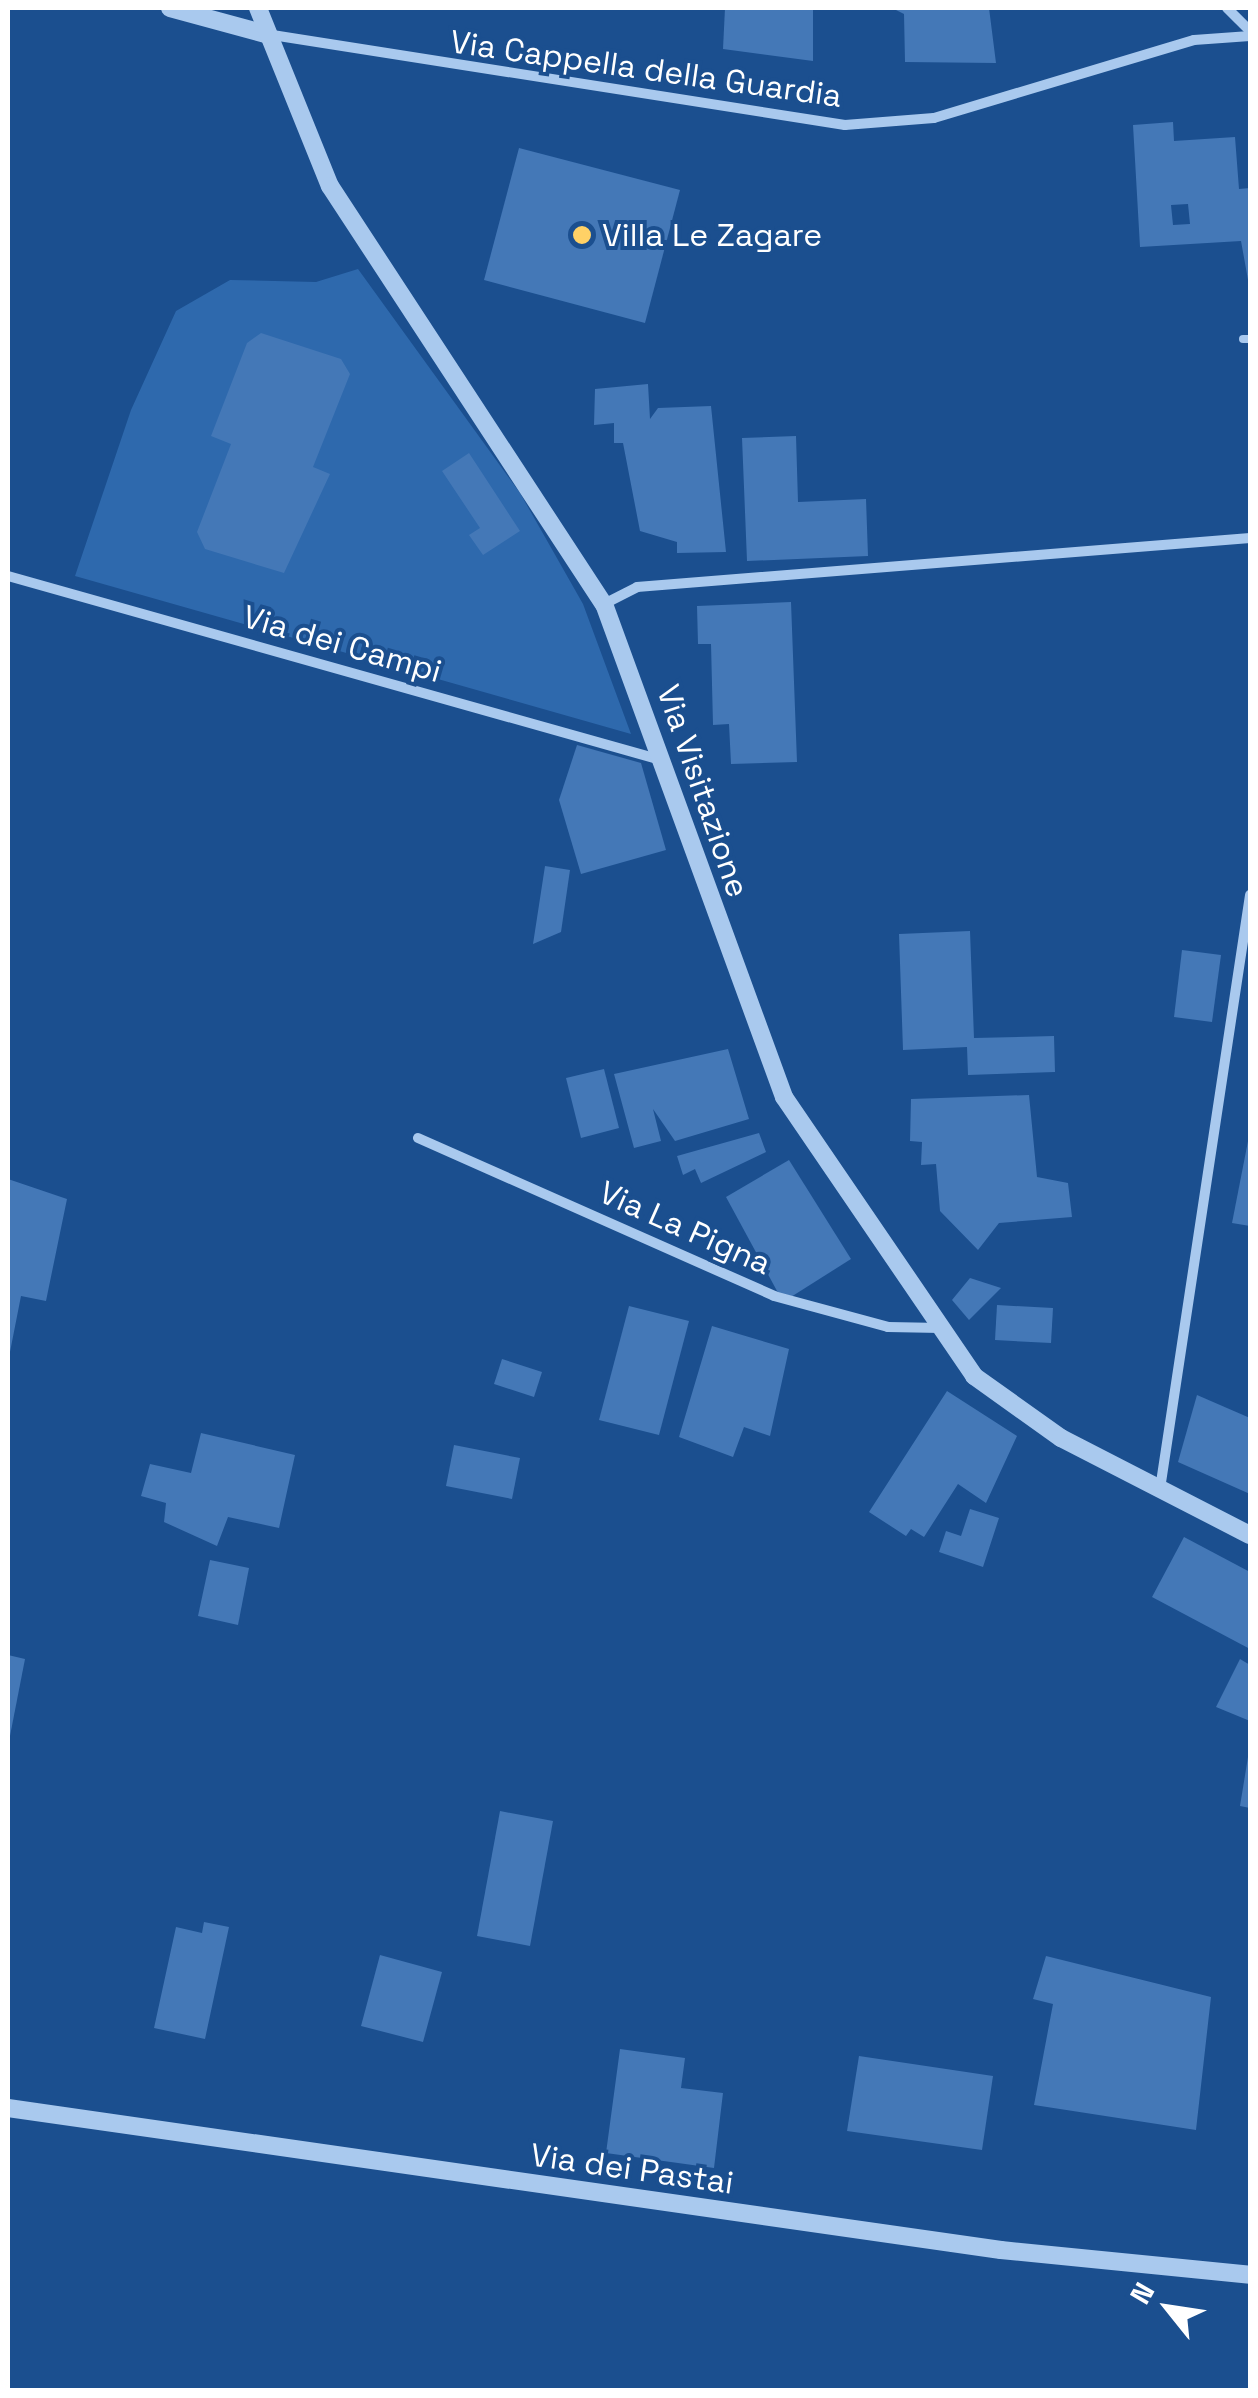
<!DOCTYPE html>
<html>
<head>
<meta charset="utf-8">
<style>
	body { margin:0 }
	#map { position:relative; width:1258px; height:2398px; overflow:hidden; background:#1b4f8f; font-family:"Space Grotesk",sans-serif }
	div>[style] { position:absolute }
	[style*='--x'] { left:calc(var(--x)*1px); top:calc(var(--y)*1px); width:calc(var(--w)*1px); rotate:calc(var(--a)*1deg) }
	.green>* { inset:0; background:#2e69ad }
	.building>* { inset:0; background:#4478b7 }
	.service>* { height:8px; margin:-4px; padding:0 4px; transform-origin:4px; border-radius:4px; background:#a9c9ee }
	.minor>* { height:10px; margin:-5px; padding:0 5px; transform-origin:5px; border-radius:5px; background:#a9c9ee }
	.tertiary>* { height:18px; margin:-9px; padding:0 9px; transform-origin:9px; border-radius:9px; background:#a9c9ee }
	.dots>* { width:28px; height:28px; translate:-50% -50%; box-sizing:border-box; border:5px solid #1b4f8f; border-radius:50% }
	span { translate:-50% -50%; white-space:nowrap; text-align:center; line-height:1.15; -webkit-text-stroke:8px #1b4f8f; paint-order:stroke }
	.street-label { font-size:32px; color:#fff }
	.poi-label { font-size:32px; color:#fff }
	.left { translate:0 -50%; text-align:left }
	.frame { position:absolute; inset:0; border:10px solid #fff; pointer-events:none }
	.north { position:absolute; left:1118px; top:2258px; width:100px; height:100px; -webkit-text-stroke:8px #1b4f8f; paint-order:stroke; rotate:300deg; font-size:28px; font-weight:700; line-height:40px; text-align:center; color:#fff }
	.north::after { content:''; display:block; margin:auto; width:35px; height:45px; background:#fff; clip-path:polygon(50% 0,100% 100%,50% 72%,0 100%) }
</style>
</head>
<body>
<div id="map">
	<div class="green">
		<div style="clip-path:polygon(358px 269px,520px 493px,583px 604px,631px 734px,75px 576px,131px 410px,176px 311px,230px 280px,316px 282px)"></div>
	</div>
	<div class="building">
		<div style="clip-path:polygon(725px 8px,813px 8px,813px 61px,723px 49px)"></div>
		<div style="clip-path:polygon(892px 8px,989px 8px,996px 63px,905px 62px,904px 14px)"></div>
		<div style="clip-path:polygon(evenodd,1173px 122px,1174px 141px,1235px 137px,1239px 189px,1250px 188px,1250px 291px,1241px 241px,1140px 247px,1133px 125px,1173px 122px,1188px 204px,1190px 224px,1173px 225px,1171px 205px,1188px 204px)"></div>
		<div style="clip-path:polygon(519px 148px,680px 190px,645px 323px,484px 280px)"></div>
		<div style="clip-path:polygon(261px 333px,341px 359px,350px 374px,313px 467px,330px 474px,284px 573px,205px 549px,197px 532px,231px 444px,211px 436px,247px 343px)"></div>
		<div style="clip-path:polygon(648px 384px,650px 419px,658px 408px,711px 406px,726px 552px,677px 553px,677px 542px,640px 531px,623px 443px,614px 443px,614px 423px,594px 425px,595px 389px)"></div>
		<div style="clip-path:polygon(796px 436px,798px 502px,866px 499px,868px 556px,747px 561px,742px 438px)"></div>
		<div style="clip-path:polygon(469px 453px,520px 531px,483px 555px,469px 535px,480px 528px,442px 471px)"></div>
		<div style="clip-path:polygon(791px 602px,797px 762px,731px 764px,729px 724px,713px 725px,711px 644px,698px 644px,697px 606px)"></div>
		<div style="clip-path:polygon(577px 745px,641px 763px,666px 850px,581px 874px,559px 800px)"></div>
		<div style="clip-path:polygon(545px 866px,570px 870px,561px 932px,533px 944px)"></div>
		<div style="clip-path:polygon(970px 931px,974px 1038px,1054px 1036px,1055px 1072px,968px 1075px,967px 1047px,903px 1050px,899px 934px)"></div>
		<div style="clip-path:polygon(1182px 950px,1221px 955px,1212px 1022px,1174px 1017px)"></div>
		<div style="clip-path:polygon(728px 1049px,749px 1119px,675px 1141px,653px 1109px,661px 1141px,634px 1148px,614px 1074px)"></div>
		<div style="clip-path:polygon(604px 1069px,619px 1128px,581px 1138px,566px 1078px)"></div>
		<div style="clip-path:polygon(1029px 1095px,1037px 1177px,1068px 1183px,1072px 1217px,999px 1223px,978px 1250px,940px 1211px,936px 1164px,921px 1165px,922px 1142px,910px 1141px,911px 1099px)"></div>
		<div style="clip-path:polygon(759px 1133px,766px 1152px,701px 1183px,695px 1169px,683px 1175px,677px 1156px)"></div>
		<div style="clip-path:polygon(1249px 1136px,1250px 1136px,1250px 1226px,1232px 1223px)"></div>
		<div style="clip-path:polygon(789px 1160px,851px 1259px,783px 1302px,726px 1197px)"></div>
		<div style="clip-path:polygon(8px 1179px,67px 1199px,46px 1301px,21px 1296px,9px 1357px)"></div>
		<div style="clip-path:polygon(970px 1278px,1001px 1288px,969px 1320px,952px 1300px)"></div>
		<div style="clip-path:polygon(997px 1305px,1053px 1308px,1051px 1343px,995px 1340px)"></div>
		<div style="clip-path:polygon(629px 1306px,689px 1321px,659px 1435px,599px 1420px)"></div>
		<div style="clip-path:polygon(712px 1326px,789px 1349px,770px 1436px,744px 1427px,733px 1457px,679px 1437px)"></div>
		<div style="clip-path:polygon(502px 1359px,542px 1372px,534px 1397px,494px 1384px)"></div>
		<div style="clip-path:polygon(947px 1391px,1017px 1436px,986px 1503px,958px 1484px,924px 1537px,911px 1529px,906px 1536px,869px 1512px)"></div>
		<div style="clip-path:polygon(1197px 1395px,1250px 1418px,1250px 1494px,1178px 1462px)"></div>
		<div style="clip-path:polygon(201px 1433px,295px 1455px,279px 1528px,228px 1517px,217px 1546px,164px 1522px,166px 1503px,141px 1496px,150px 1464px,191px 1473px)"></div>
		<div style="clip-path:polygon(454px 1445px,520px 1458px,512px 1499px,446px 1486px)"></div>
		<div style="clip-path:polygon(970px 1509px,999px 1518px,983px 1567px,939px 1552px,946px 1531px,961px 1536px)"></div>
		<div style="clip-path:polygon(1184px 1537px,1250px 1572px,1250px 1649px,1152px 1597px)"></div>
		<div style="clip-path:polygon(210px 1560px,249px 1568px,238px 1625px,198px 1616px)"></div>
		<div style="clip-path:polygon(8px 1655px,25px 1659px,9px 1741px,8px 1741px)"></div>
		<div style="clip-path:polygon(1240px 1659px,1250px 1665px,1250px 1721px,1216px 1707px)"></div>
		<div style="clip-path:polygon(1248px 1757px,1250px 1757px,1250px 1808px,1240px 1806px)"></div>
		<div style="clip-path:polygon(500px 1811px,553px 1821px,530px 1946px,477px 1936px)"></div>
		<div style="clip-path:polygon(204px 1922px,229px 1927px,205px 2039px,154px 2028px,176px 1927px,202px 1933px)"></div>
		<div style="clip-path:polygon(380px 1955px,442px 1972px,423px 2042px,361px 2026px)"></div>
		<div style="clip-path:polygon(1046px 1956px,1211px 1997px,1196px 2130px,1034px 2105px,1053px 2004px,1033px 1999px)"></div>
		<div style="clip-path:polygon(620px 2049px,685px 2058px,681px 2088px,723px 2093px,714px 2168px,606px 2153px)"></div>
		<div style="clip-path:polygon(859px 2056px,993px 2076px,982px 2150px,847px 2131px)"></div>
	</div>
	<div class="service">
		<div style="--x:1243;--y:339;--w:7;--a:0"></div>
	</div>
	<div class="minor">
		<div style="--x:1227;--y:8;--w:33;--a:45"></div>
		<div style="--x:266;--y:34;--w:586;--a:8.93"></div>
		<div style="--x:845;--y:125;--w:89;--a:-4.5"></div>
		<div style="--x:934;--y:118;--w:271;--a:-16.7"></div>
		<div style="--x:1194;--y:40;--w:56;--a:-4.1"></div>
		<div style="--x:8;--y:576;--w:678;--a:15.74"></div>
		<div style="--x:604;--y:604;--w:37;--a:-27"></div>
		<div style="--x:637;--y:587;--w:615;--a:-4.57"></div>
		<div style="--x:418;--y:1138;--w:389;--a:23.9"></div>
		<div style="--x:774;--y:1296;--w:118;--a:15.2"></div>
		<div style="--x:888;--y:1327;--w:53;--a:1.1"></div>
		<div style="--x:1160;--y:1489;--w:601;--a:-81.38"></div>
	</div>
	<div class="tertiary">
		<div style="--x:170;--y:8;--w:99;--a:15.2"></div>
		<div style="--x:258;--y:8;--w:192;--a:68"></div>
		<div style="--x:330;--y:186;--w:500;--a:56.8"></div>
		<div style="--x:604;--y:604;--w:525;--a:69.94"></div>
		<div style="--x:784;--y:1097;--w:338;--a:55.7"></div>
		<div style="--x:974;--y:1376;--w:107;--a:35.5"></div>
		<div style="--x:1061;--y:1438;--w:212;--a:27.2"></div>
		<div style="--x:8;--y:2108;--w:1003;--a:8.14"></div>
		<div style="--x:1001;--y:2250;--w:250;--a:5.7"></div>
	</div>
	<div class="dots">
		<div style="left:582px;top:235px;background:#ffd166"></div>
	</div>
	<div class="street-label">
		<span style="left:646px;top:69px;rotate:8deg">Via Cappella della Guardia</span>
		<span style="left:342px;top:644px;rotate:16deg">Via dei Campi</span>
		<span style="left:703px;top:791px;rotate:71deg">Via Visitazione</span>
		<span style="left:685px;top:1228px;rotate:24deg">Via La Pigna</span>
		<span style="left:632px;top:2169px;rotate:8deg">Via dei Pastai</span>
	</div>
	<div class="poi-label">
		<span class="left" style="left:602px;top:235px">Villa Le Zagare</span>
	</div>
	<div class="frame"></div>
	<div class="north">N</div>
</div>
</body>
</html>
